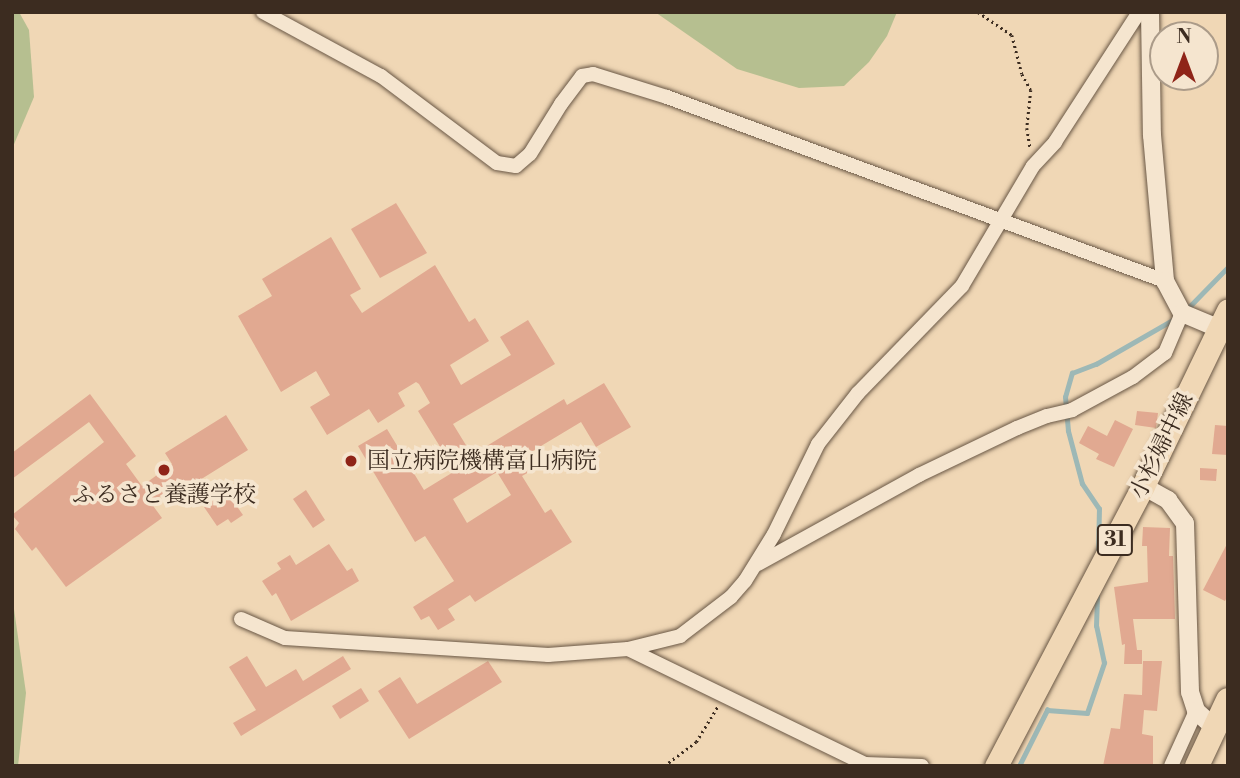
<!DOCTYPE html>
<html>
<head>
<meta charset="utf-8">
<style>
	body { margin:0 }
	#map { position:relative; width:1240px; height:778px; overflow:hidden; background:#f0d7b5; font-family:"Libre Bodoni","Noto Serif JP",serif }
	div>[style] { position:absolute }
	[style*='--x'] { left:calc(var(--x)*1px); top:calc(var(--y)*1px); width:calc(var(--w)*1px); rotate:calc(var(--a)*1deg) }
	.green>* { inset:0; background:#b6bf90 }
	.stream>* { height:4.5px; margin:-2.25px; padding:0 2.25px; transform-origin:2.25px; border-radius:2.25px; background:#9db8b6 }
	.building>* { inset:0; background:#e1a991 }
	.path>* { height:2.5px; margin-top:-1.25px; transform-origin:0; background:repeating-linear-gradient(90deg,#3c2c20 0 2px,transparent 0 5.5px) }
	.roads { filter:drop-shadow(0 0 2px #695745) drop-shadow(0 0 2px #695745) }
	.minor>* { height:14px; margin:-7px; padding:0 7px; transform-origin:7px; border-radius:7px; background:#f5e5cf }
	.tertiary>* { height:18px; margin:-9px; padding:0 9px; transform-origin:9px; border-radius:9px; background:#f5e5cf }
	.primary>* { height:23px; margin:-11.5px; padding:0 11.5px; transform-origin:11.5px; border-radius:11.5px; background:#f0d7b5 }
	.trunk>* { height:24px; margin:-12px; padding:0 12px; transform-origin:12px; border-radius:12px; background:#f0d7b5 }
	.dots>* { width:19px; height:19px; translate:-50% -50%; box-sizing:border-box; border:4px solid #f5e5cf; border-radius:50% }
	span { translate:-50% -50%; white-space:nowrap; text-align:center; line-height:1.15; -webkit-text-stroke:7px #f5e5cf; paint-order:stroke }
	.shield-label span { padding:2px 5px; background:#f5e5cf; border:2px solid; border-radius:5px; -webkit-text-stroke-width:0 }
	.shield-label { font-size:21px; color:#3c2c20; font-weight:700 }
	.street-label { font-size:23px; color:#3c2c20 }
	.poi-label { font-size:23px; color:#3c2c20 }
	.left { translate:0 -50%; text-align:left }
	.frame { position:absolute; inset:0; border:14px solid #3c2c20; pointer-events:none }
	.north { position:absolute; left:1149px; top:21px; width:70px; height:70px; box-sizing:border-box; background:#f5e5cf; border:2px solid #ab9b89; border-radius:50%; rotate:0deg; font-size:19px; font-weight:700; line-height:28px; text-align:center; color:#3c2c20 }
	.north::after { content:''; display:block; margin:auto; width:24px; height:32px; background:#8f2418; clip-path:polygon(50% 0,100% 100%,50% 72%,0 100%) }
</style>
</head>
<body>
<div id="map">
	<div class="green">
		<div style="clip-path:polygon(12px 12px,19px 12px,29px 30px,34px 97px,12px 149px)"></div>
		<div style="clip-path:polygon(655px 12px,897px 12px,887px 36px,869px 62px,844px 86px,799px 88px,737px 69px)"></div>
		<div style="clip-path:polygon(12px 595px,26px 693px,18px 766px,12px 766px)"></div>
	</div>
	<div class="stream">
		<div style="--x:1186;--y:310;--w:60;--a:-45.7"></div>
		<div style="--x:1098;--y:552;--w:43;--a:-88.7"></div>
		<div style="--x:1099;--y:509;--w:30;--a:-124"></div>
		<div style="--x:1082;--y:484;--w:55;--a:-104.8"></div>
		<div style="--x:1068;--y:431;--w:34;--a:-95"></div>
		<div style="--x:1065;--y:397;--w:25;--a:-74"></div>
		<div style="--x:1072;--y:373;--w:26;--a:-21"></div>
		<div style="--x:1096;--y:364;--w:92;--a:-29.9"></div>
		<div style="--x:1019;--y:766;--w:63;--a:-63.4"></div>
		<div style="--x:1047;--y:710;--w:40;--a:4.3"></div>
		<div style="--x:1087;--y:713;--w:53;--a:-71.2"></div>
		<div style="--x:1104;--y:663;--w:38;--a:-102"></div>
		<div style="--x:1096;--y:626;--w:30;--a:-88"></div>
	</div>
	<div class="building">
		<div style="clip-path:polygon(396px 203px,427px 253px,380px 278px,351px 229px)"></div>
		<div style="clip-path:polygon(evenodd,331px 237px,361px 289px,350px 295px,362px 313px,435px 265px,469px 322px,475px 318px,489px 341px,450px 365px,461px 385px,511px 355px,500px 337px,528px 320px,555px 364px,453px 424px,472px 455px,564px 399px,567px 405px,604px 383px,631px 427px,596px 447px,581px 422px,521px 458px,529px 472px,522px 476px,545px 513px,551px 509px,572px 542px,475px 602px,470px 595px,448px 609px,455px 620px,438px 630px,429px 616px,421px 620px,413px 607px,454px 581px,425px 536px,415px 542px,358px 446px,387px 429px,424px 490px,455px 471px,418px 411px,430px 403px,419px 384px,416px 382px,398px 393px,405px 406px,378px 423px,369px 409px,327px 435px,310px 407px,330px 395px,316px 371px,281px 392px,238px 316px,272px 296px,262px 279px,331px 237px,497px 472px,511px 495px,467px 523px,453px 499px,497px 472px)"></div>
		<div style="clip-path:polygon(90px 394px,136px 456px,126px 464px,142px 486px,172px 464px,165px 453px,226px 415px,248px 450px,187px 488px,182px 480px,151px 503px,162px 518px,66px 587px,36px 547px,32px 551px,15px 529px,19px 523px,12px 515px,104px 442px,89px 422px,12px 479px,12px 453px)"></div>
		<div style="clip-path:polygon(1137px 411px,1158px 413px,1156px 428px,1135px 425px)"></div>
		<div style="clip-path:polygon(1115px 420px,1133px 429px,1114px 467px,1096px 459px,1099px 454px,1079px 443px,1088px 426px,1107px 436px)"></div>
		<div style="clip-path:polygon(1215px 425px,1228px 426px,1228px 455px,1212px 454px)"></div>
		<div style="clip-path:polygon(1200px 468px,1217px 469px,1216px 481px,1200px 480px)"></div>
		<div style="clip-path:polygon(306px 490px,325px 520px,313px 528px,293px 499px)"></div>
		<div style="clip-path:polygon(226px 491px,243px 515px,231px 523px,228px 519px,217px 526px,204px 507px)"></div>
		<div style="clip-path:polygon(1143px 527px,1170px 528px,1169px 556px,1173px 556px,1175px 619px,1133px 619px,1137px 650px,1142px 650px,1142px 664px,1124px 664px,1125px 644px,1122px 645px,1114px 587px,1148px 582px,1147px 546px,1142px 546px)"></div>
		<div style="clip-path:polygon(1228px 542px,1228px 595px,1225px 601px,1203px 590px)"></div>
		<div style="clip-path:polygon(329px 544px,347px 571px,352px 568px,359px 581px,291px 621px,276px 593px,272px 596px,262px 581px,281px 569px,277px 563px,290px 555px,296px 565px)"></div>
		<div style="clip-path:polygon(247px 656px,266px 687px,296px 669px,303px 681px,343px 656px,351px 669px,241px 736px,233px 723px,256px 710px,229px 667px)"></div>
		<div style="clip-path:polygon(488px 661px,502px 682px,409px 739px,378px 691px,400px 677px,417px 704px)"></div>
		<div style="clip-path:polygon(1143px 661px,1162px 661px,1157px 711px,1144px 710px,1142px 734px,1153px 736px,1153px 766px,1103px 766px,1111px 728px,1120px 729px,1124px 694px,1142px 695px)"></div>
		<div style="clip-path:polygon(361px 688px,369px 701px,340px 719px,332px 706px)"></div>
	</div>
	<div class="path">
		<div style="--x:978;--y:12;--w:41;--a:34.1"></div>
		<div style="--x:1012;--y:35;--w:40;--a:75.6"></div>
		<div style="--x:1022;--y:74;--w:18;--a:61"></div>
		<div style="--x:1031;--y:90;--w:38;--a:96"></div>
		<div style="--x:1027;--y:128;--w:20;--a:81"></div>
		<div style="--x:664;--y:766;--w:40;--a:-37"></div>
		<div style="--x:696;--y:742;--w:42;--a:-58.6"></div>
	</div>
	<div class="roads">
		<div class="minor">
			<div style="--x:263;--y:12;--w:134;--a:28.5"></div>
			<div style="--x:381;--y:76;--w:145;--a:36.9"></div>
			<div style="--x:497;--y:163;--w:19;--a:9"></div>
			<div style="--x:516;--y:166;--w:18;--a:-41"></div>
			<div style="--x:530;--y:154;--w:59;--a:-58.2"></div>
			<div style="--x:561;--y:104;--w:35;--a:-53"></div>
			<div style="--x:582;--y:76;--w:11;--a:-10"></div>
			<div style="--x:593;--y:74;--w:77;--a:17.3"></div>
			<div style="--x:667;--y:97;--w:531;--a:20.28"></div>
			<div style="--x:758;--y:564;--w:184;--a:-28.9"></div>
			<div style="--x:919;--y:475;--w:109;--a:-25.6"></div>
			<div style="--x:1017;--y:428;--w:32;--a:-22"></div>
			<div style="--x:1047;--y:416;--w:26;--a:-13"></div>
			<div style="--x:1072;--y:410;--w:69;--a:-28.4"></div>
			<div style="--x:1133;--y:377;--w:40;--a:-37"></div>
			<div style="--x:1165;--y:353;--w:43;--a:-67"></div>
			<div style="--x:241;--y:619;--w:48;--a:23.4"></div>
			<div style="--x:285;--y:638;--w:264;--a:3.7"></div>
			<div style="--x:548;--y:655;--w:80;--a:-4.3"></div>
			<div style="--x:628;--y:649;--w:54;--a:-14"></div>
			<div style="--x:680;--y:636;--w:64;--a:-37.4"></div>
			<div style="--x:731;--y:597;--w:21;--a:-49"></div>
			<div style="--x:745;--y:581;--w:55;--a:-58.3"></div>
			<div style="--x:774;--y:534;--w:100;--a:-63.9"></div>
			<div style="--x:818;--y:444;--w:65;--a:-51.9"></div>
			<div style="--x:858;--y:393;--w:149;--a:-45.8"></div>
			<div style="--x:962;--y:286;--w:139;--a:-59.4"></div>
			<div style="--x:1033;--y:166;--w:33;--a:-47"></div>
			<div style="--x:1055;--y:142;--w:155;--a:-57.1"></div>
			<div style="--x:628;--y:649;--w:263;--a:25.9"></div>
			<div style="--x:865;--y:764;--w:57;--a:2"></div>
			<div style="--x:1171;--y:766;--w:60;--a:-65.6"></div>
		</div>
		<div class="tertiary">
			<div style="--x:1150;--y:12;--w:123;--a:89.1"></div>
			<div style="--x:1152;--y:135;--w:147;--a:84.9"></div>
			<div style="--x:1165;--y:281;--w:36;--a:62"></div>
			<div style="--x:1182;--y:313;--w:41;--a:22.8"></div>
			<div style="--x:1143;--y:486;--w:29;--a:29"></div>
			<div style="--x:1168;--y:500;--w:29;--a:54"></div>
			<div style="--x:1185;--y:523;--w:169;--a:88.3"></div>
			<div style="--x:1190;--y:692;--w:20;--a:72"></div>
			<div style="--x:1196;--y:711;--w:24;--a:42"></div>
		</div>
		<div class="primary">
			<div style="--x:996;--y:766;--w:316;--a:-62.3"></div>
			<div style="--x:1143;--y:486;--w:195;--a:-64.2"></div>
		</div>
		<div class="trunk">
			<div style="--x:1197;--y:766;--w:73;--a:-64.8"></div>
		</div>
	</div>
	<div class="dots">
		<div style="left:351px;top:461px;background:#8f2418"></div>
		<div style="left:164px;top:470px;background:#8f2418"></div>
	</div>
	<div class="shield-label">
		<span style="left:1115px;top:540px">31</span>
	</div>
	<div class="street-label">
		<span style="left:1162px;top:446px;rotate:-64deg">小杉婦中線</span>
	</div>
	<div class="poi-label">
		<span class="left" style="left:367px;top:461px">国立病院機構富山病院</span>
		<span style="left:164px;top:495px">ふるさと養護学校</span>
	</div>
	<div class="frame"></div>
	<div class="north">N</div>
</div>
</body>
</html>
